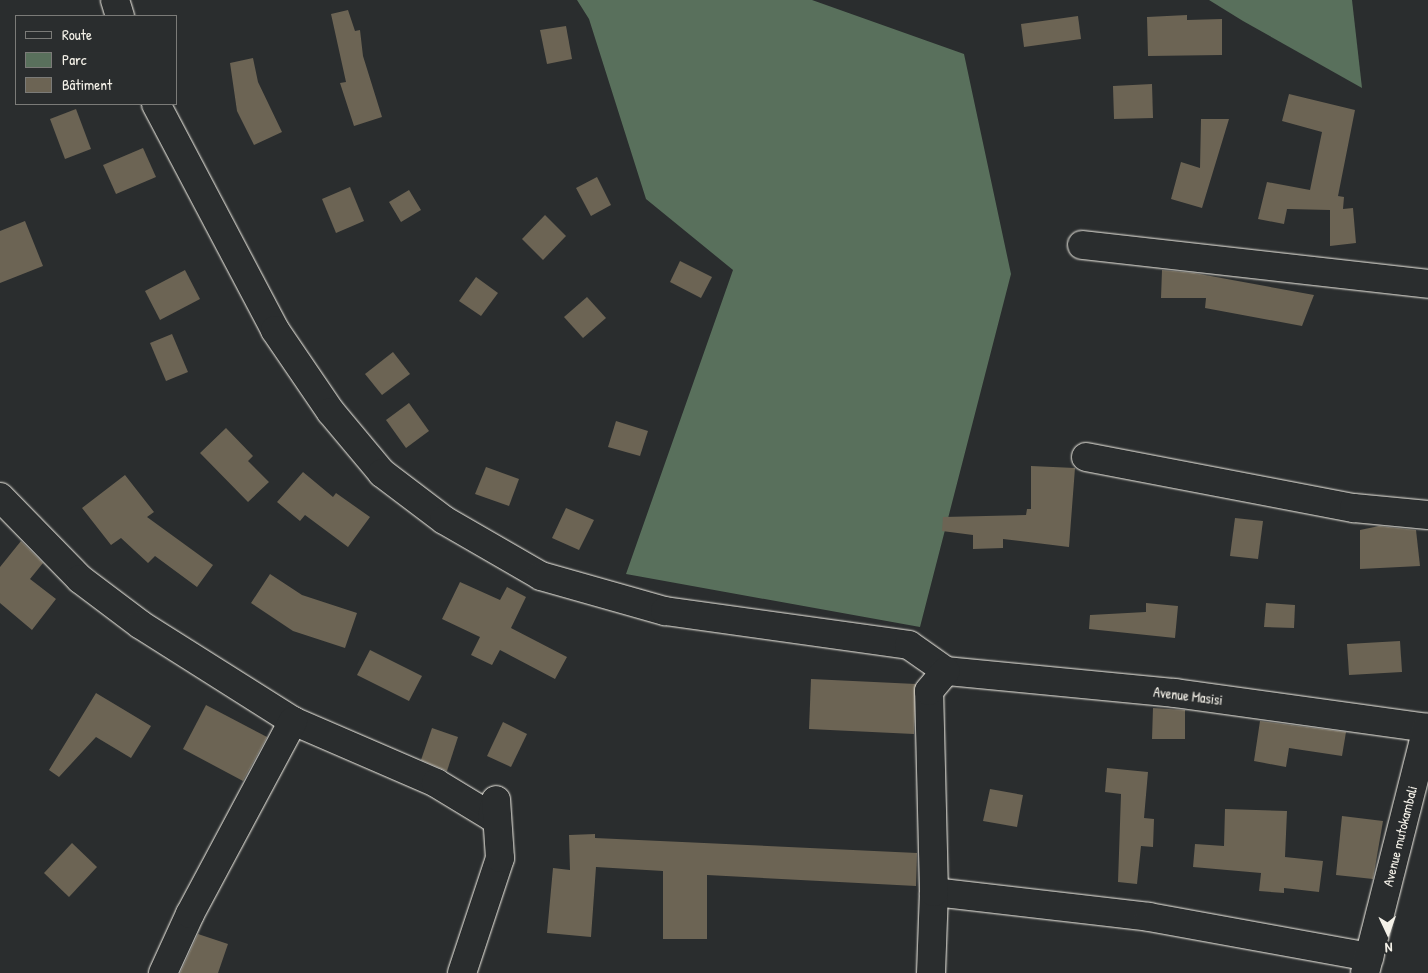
<!DOCTYPE html>
<html>
<head>
<meta charset="utf-8">
<style>
	body { margin:0 }
	#map { position:relative; width:1428px; height:973px; overflow:hidden; background:#2a2d2e; font-family:"Patrick Hand",sans-serif }
	div>[style] { position:absolute }
	[style*='--x'] { left:calc(var(--x)*1px); top:calc(var(--y)*1px); width:calc(var(--w)*1px); rotate:calc(var(--a)*1deg) }
	.green>* { inset:0; background:#59705c }
	.building>* { inset:0; background:#6c6454 }
	.roads { filter:drop-shadow(0 0 1px #f4f1e8) drop-shadow(0 0 1px #f4f1e8) }
	.minor>* { height:28px; margin:-14px; padding:0 14px; transform-origin:14px; border-radius:14px; background:#2a2d2e }
	span { translate:-50% -50%; white-space:nowrap; text-align:center; line-height:1.15; -webkit-text-stroke:4px #2a2d2e; paint-order:stroke }
	.street-label { font-size:14px; color:#f4f1e8 }
	.legend { position:absolute; left:15px; top:15px; width:162px; height:90px; box-sizing:border-box; background:#2a2d2e; border:1px solid #7b7b78; margin:0; padding:6px 9px; list-style:none; font-size:15px; color:#f4f1e8 }
	.legend li { display:flex; align-items:center; gap:10px; height:25px }
	.legend b { width:25px; border:1px solid #7b7b78 }
	.north { position:absolute; left:1363px; top:908px; width:50px; height:50px; -webkit-text-stroke:4px #2a2d2e; paint-order:stroke; rotate:177deg; font-size:14px; font-weight:700; line-height:20px; text-align:center; color:#f4f1e8 }
	.north::after { content:''; display:block; margin:auto; width:18px; height:22px; background:#f4f1e8; clip-path:polygon(50% 0,100% 100%,50% 72%,0 100%) }
</style>
</head>
<body>
<div id="map">
	<div class="green">
		<div style="clip-path:polygon(577px 0,812px 0,964px 54px,1011px 274px,920px 627px,626px 574px,733px 270px,646px 199px,589px 19px)"></div>
		<div style="clip-path:polygon(1209px 0,1352px 0,1362px 88px,1243px 21px)"></div>
	</div>
	<div class="building">
		<div style="clip-path:polygon(348px 10px,355px 31px,360px 30px,363px 56px,382px 117px,354px 126px,340px 83px,346px 82px,331px 14px)"></div>
		<div style="clip-path:polygon(1187px 15px,1187px 20px,1222px 19px,1222px 55px,1148px 56px,1147px 17px)"></div>
		<div style="clip-path:polygon(1078px 16px,1081px 39px,1024px 47px,1021px 24px)"></div>
		<div style="clip-path:polygon(566px 26px,572px 59px,547px 64px,540px 30px)"></div>
		<div style="clip-path:polygon(253px 58px,258px 82px,282px 132px,254px 145px,237px 111px,230px 63px)"></div>
		<div style="clip-path:polygon(1152px 84px,1153px 118px,1114px 119px,1113px 86px)"></div>
		<div style="clip-path:polygon(1289px 94px,1355px 110px,1338px 196px,1344px 197px,1343px 209px,1353px 208px,1356px 243px,1330px 246px,1330px 210px,1287px 209px,1284px 224px,1258px 219px,1267px 182px,1310px 190px,1322px 132px,1282px 121px)"></div>
		<div style="clip-path:polygon(76px 109px,91px 149px,65px 159px,50px 119px)"></div>
		<div style="clip-path:polygon(1201px 119px,1229px 119px,1202px 208px,1171px 199px,1181px 162px,1200px 168px)"></div>
		<div style="clip-path:polygon(143px 148px,156px 177px,116px 194px,103px 165px)"></div>
		<div style="clip-path:polygon(597px 177px,611px 205px,591px 216px,576px 188px)"></div>
		<div style="clip-path:polygon(350px 187px,364px 221px,336px 233px,322px 199px)"></div>
		<div style="clip-path:polygon(409px 190px,421px 210px,401px 222px,389px 202px)"></div>
		<div style="clip-path:polygon(545px 215px,566px 236px,543px 260px,522px 239px)"></div>
		<div style="clip-path:polygon(25px 221px,43px 266px,0 283px,0 231px)"></div>
		<div style="clip-path:polygon(680px 261px,712px 277px,701px 298px,670px 282px)"></div>
		<div style="clip-path:polygon(185px 270px,200px 299px,160px 320px,145px 291px)"></div>
		<div style="clip-path:polygon(1162px 270px,1194px 273px,1314px 295px,1302px 326px,1205px 308px,1206px 298px,1161px 298px)"></div>
		<div style="clip-path:polygon(476px 277px,498px 293px,481px 316px,459px 301px)"></div>
		<div style="clip-path:polygon(587px 297px,606px 318px,583px 338px,564px 317px)"></div>
		<div style="clip-path:polygon(172px 334px,188px 372px,166px 381px,150px 343px)"></div>
		<div style="clip-path:polygon(393px 352px,410px 374px,382px 395px,365px 374px)"></div>
		<div style="clip-path:polygon(409px 403px,429px 431px,406px 448px,386px 420px)"></div>
		<div style="clip-path:polygon(616px 421px,648px 431px,640px 456px,608px 447px)"></div>
		<div style="clip-path:polygon(226px 428px,253px 456px,248px 461px,269px 482px,248px 502px,200px 453px)"></div>
		<div style="clip-path:polygon(1031px 466px,1075px 468px,1069px 547px,1003px 539px,1003px 548px,973px 549px,973px 535px,942px 531px,943px 517px,1026px 515px,1027px 509px,1031px 509px)"></div>
		<div style="clip-path:polygon(486px 467px,519px 479px,509px 506px,475px 494px)"></div>
		<div style="clip-path:polygon(303px 472px,333px 497px,336px 493px,370px 517px,348px 547px,305px 515px,300px 521px,277px 502px)"></div>
		<div style="clip-path:polygon(125px 475px,154px 512px,147px 517px,213px 565px,197px 587px,155px 556px,148px 563px,121px 538px,111px 545px,82px 508px)"></div>
		<div style="clip-path:polygon(566px 508px,594px 520px,579px 550px,552px 538px)"></div>
		<div style="clip-path:polygon(1235px 518px,1263px 521px,1258px 559px,1230px 556px)"></div>
		<div style="clip-path:polygon(1379px 526px,1416px 530px,1420px 566px,1360px 569px,1360px 530px)"></div>
		<div style="clip-path:polygon(21px 541px,43px 563px,30px 579px,56px 599px,32px 630px,0 603px,0 567px)"></div>
		<div style="clip-path:polygon(270px 574px,302px 595px,357px 613px,345px 648px,293px 631px,251px 603px)"></div>
		<div style="clip-path:polygon(460px 582px,500px 600px,507px 587px,526px 597px,511px 628px,567px 657px,555px 679px,500px 650px,492px 665px,471px 655px,480px 637px,442px 619px)"></div>
		<div style="clip-path:polygon(1146px 603px,1178px 606px,1175px 638px,1089px 629px,1090px 615px,1146px 612px)"></div>
		<div style="clip-path:polygon(1266px 603px,1295px 605px,1294px 628px,1264px 627px)"></div>
		<div style="clip-path:polygon(1400px 641px,1402px 672px,1349px 675px,1347px 644px)"></div>
		<div style="clip-path:polygon(370px 650px,422px 676px,409px 701px,357px 675px)"></div>
		<div style="clip-path:polygon(811px 679px,916px 684px,914px 734px,809px 729px)"></div>
		<div style="clip-path:polygon(96px 693px,151px 726px,131px 758px,96px 737px,59px 777px,49px 770px)"></div>
		<div style="clip-path:polygon(206px 705px,267px 737px,243px 781px,183px 749px)"></div>
		<div style="clip-path:polygon(1153px 708px,1185px 710px,1185px 739px,1152px 739px)"></div>
		<div style="clip-path:polygon(1260px 721px,1346px 732px,1342px 756px,1289px 748px,1286px 767px,1254px 761px)"></div>
		<div style="clip-path:polygon(503px 722px,527px 734px,511px 767px,487px 756px)"></div>
		<div style="clip-path:polygon(432px 728px,458px 737px,447px 771px,421px 760px)"></div>
		<div style="clip-path:polygon(1107px 768px,1148px 772px,1144px 818px,1154px 819px,1153px 847px,1141px 846px,1137px 884px,1118px 882px,1121px 794px,1105px 792px)"></div>
		<div style="clip-path:polygon(990px 789px,1023px 795px,1017px 827px,983px 821px)"></div>
		<div style="clip-path:polygon(1225px 809px,1287px 811px,1285px 857px,1323px 861px,1319px 892px,1284px 888px,1284px 893px,1259px 891px,1261px 873px,1193px 867px,1195px 844px,1224px 846px)"></div>
		<div style="clip-path:polygon(1342px 816px,1383px 821px,1373px 879px,1336px 875px)"></div>
		<div style="clip-path:polygon(595px 834px,595px 838px,917px 853px,916px 886px,707px 875px,707px 939px,663px 939px,663px 871px,596px 867px,591px 937px,547px 933px,553px 868px,570px 870px,569px 835px)"></div>
		<div style="clip-path:polygon(72px 843px,97px 867px,69px 897px,44px 873px)"></div>
		<div style="clip-path:polygon(198px 934px,228px 944px,218px 973px,180px 973px)"></div>
	</div>
	<div class="roads">
		<div class="minor">
			<div style="--x:115;--y:0;--w:17;--a:73"></div>
			<div style="--x:156;--y:104;--w:255;--a:62.2"></div>
			<div style="--x:275;--y:330;--w:99;--a:55.7"></div>
			<div style="--x:331;--y:412;--w:80;--a:50.1"></div>
			<div style="--x:382;--y:473;--w:78;--a:37.2"></div>
			<div style="--x:444;--y:520;--w:112;--a:30"></div>
			<div style="--x:541;--y:576;--w:129;--a:15.8"></div>
			<div style="--x:665;--y:611;--w:246;--a:7.9"></div>
			<div style="--x:909;--y:645;--w:45;--a:35.1"></div>
			<div style="--x:946;--y:671;--w:230;--a:5.5"></div>
			<div style="--x:1175;--y:693;--w:255;--a:7.9"></div>
			<div style="--x:1082;--y:245;--w:348;--a:6.4"></div>
			<div style="--x:1086;--y:457;--w:273;--a:10.8"></div>
			<div style="--x:1354;--y:508;--w:74;--a:5.4"></div>
			<div style="--x:0;--y:497;--w:115;--a:45.7"></div>
			<div style="--x:80;--y:579;--w:76;--a:37"></div>
			<div style="--x:141;--y:625;--w:180;--a:32.3"></div>
			<div style="--x:293;--y:721;--w:156;--a:23.4"></div>
			<div style="--x:436;--y:783;--w:66;--a:31.3"></div>
			<div style="--x:492;--y:817;--w:17;--a:-77"></div>
			<div style="--x:934;--y:892;--w:216;--a:6.6"></div>
			<div style="--x:1149;--y:917;--w:224;--a:10.3"></div>
			<div style="--x:163;--y:973;--w:65;--a:-65.4"></div>
			<div style="--x:190;--y:914;--w:219;--a:-61.9"></div>
			<div style="--x:462;--y:973;--w:121;--a:-71.7"></div>
			<div style="--x:500;--y:858;--w:58;--a:-93.9"></div>
			<div style="--x:931;--y:973;--w:81;--a:-87.9"></div>
			<div style="--x:934;--y:892;--w:201;--a:-91.4"></div>
			<div style="--x:929;--y:691;--w:26;--a:-50"></div>
			<div style="--x:1365;--y:973;--w:253;--a:-75.8"></div>
		</div>
	</div>
	<div class="street-label">
		<span style="left:1188px;top:696px;rotate:7deg">Avenue Masisi</span>
		<span style="left:1400px;top:836px;rotate:-76deg">Avenue mutokambali</span>
	</div>
	<ul class="legend">
	<li><b style="height:6px;background:#2a2d2e"></b>Route</li>
	<li><b style="height:14px;background:#59705c"></b>Parc</li>
	<li><b style="height:14px;background:#6c6454"></b>Bâtiment</li>
	</ul>
	<div class="north">N</div>
</div>
</body>
</html>
